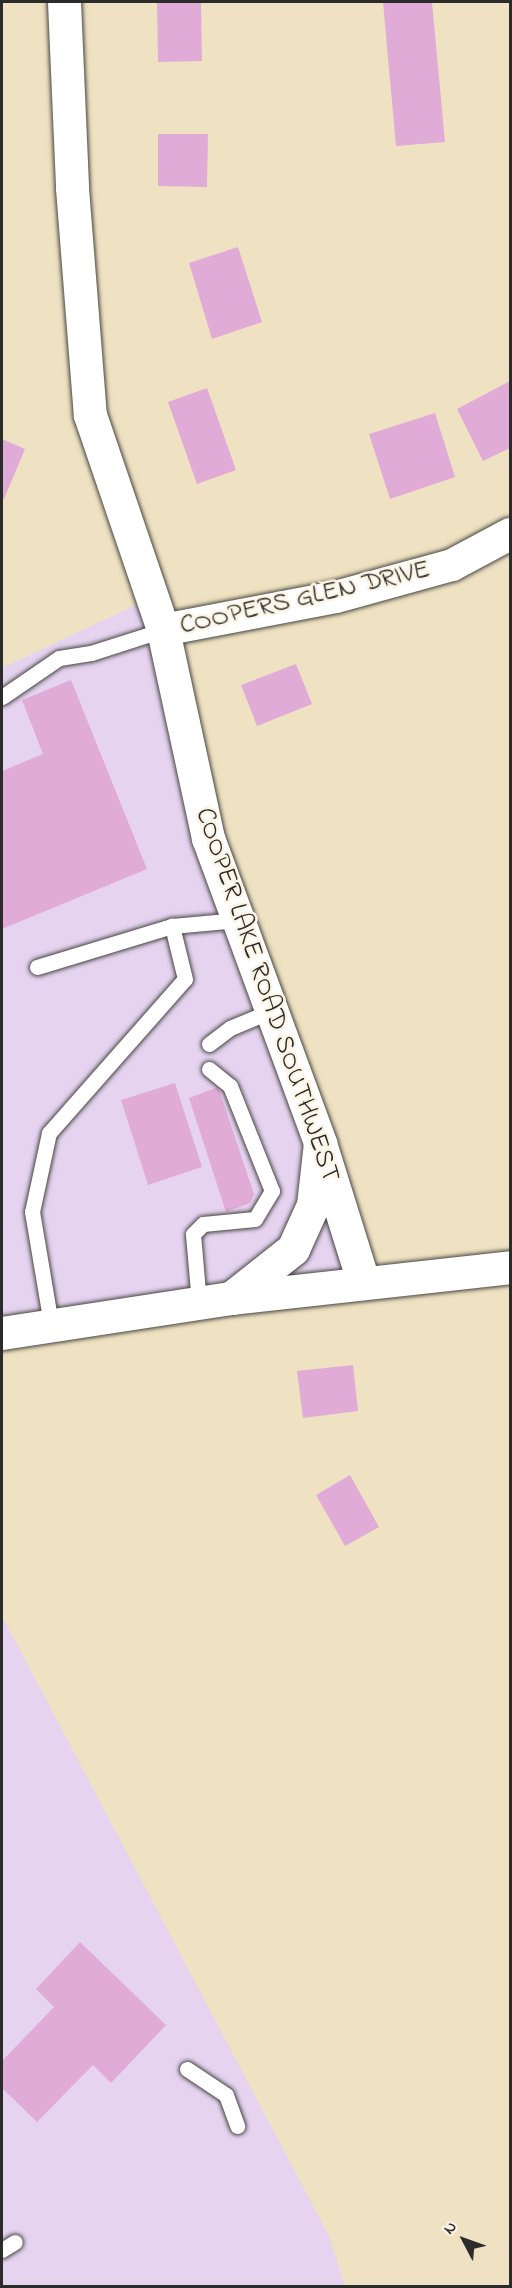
<!DOCTYPE html>
<html>
<head>
<meta charset="utf-8">
<style>
	body { margin:0 }
	#map { position:relative; width:512px; height:2288px; overflow:hidden; background:#efe2c2; font-family:"Indie Flower",sans-serif }
	div>[style] { position:absolute }
	[style*='--x'] { left:calc(var(--x)*1px); top:calc(var(--y)*1px); width:calc(var(--w)*1px); rotate:calc(var(--a)*1deg) }
	.built>* { inset:0; background:#e5d3f0 }
	.building>* { inset:0; background:#e1abd8 }
	.roads { filter:drop-shadow(0 0 2px #484642) drop-shadow(0 0 2px #484642) }
	.lane>* { height:15px; margin:-7.5px; padding:0 7.5px; transform-origin:7.5px; border-radius:7.5px; background:#fff }
	.street>* { height:32px; margin:-16px; padding:0 16px; transform-origin:16px; border-radius:16px; background:#fff }
	.secondary>* { height:33px; margin:-16.5px; padding:0 16.5px; transform-origin:16.5px; border-radius:16.5px; background:#fff }
	.primary>* { height:33px; margin:-16.5px; padding:0 16.5px; transform-origin:16.5px; border-radius:16.5px; background:#fff }
	span { translate:-50% -50%; white-space:nowrap; text-align:center; line-height:1.15; -webkit-text-stroke:5px #fcf5e5; paint-order:stroke }
	.street-label { font-size:27px; color:#2b2b2b }
	.frame { position:absolute; inset:0; border:3px solid #2b2b2b; pointer-events:none }
	.north { position:absolute; left:434px; top:2210px; width:60px; height:60px; -webkit-text-stroke:4px #fcf5e5; paint-order:stroke; rotate:311deg; font-size:16px; font-weight:700; line-height:24px; text-align:center; color:#2b2b2b }
	.north::after { content:''; display:block; margin:auto; width:21px; height:27px; background:#2b2b2b; clip-path:polygon(50% 0,100% 100%,50% 72%,0 100%) }
</style>
</head>
<body>
<div id="map">
	<div class="built">
		<div style="clip-path:polygon(157px 595px,347px 1280px,2px 1342px,2px 668px)"></div>
		<div style="clip-path:polygon(2px 1616px,329px 2236px,345px 2286px,2px 2286px)"></div>
	</div>
	<div class="building">
		<div style="clip-path:polygon(157px 2px,201px 2px,202px 61px,158px 62px)"></div>
		<div style="clip-path:polygon(383px 2px,432px 2px,445px 142px,396px 146px)"></div>
		<div style="clip-path:polygon(158px 134px,208px 134px,207px 187px,158px 186px)"></div>
		<div style="clip-path:polygon(238px 247px,262px 322px,212px 339px,189px 263px)"></div>
		<div style="clip-path:polygon(510px 381px,510px 448px,483px 461px,457px 409px)"></div>
		<div style="clip-path:polygon(207px 388px,236px 470px,197px 484px,168px 402px)"></div>
		<div style="clip-path:polygon(435px 413px,455px 477px,390px 499px,369px 434px)"></div>
		<div style="clip-path:polygon(2px 439px,25px 449px,4px 499px,2px 498px)"></div>
		<div style="clip-path:polygon(296px 664px,312px 704px,257px 726px,241px 685px)"></div>
		<div style="clip-path:polygon(71px 680px,147px 869px,2px 929px,2px 771px,43px 754px,22px 700px)"></div>
		<div style="clip-path:polygon(175px 1083px,202px 1167px,148px 1185px,121px 1100px)"></div>
		<div style="clip-path:polygon(218px 1087px,254px 1194px,250px 1203px,226px 1212px,189px 1098px)"></div>
		<div style="clip-path:polygon(353px 1365px,358px 1411px,303px 1418px,297px 1371px)"></div>
		<div style="clip-path:polygon(350px 1475px,379px 1527px,345px 1546px,316px 1495px)"></div>
		<div style="clip-path:polygon(80px 1942px,166px 2025px,111px 2083px,93px 2065px,37px 2122px,2px 2088px,2px 2061px,54px 2007px,36px 1989px)"></div>
	</div>
	<div class="roads">
		<div class="lane">
			<div style="--x:2;--y:697;--w:69;--a:-34.4"></div>
			<div style="--x:59;--y:658;--w:32;--a:-9"></div>
			<div style="--x:91;--y:653;--w:76;--a:-17.7"></div>
			<div style="--x:37;--y:967;--w:141;--a:-16.9"></div>
			<div style="--x:172;--y:926;--w:66;--a:-5.2"></div>
			<div style="--x:209;--y:1044;--w:26;--a:-37"></div>
			<div style="--x:230;--y:1028;--w:44;--a:-22.5"></div>
			<div style="--x:199;--y:1303;--w:69;--a:-95"></div>
			<div style="--x:193;--y:1234;--w:14;--a:-45"></div>
			<div style="--x:203;--y:1224;--w:52;--a:-5.5"></div>
			<div style="--x:255;--y:1219;--w:33;--a:-59"></div>
			<div style="--x:272;--y:1191;--w:113;--a:-111.8"></div>
			<div style="--x:230;--y:1086;--w:27;--a:-141"></div>
			<div style="--x:51;--y:1324;--w:114;--a:-99.6"></div>
			<div style="--x:32;--y:1212;--w:81;--a:-77.9"></div>
			<div style="--x:49;--y:1133;--w:205;--a:-48.6"></div>
			<div style="--x:185;--y:979;--w:55;--a:-103.8"></div>
			<div style="--x:187;--y:2069;--w:47;--a:33.7"></div>
			<div style="--x:226;--y:2095;--w:33;--a:70"></div>
			<div style="--x:2;--y:2250;--w:15;--a:-32"></div>
		</div>
		<div class="street">
			<div style="--x:163;--y:630;--w:176;--a:-10.8"></div>
			<div style="--x:336;--y:597;--w:120;--a:-15.4"></div>
			<div style="--x:452;--y:565;--w:66;--a:-28.1"></div>
		</div>
		<div class="secondary">
			<div style="--x:64;--y:2;--w:186;--a:87.5"></div>
			<div style="--x:72;--y:188;--w:228;--a:85.5"></div>
			<div style="--x:90;--y:415;--w:227;--a:71.2"></div>
			<div style="--x:163;--y:630;--w:213;--a:77.8"></div>
			<div style="--x:208;--y:838;--w:325;--a:69.8"></div>
			<div style="--x:320;--y:1143;--w:145;--a:72.7"></div>
		</div>
		<div class="primary">
			<div style="--x:231;--y:1298;--w:79;--a:-38.3"></div>
			<div style="--x:293;--y:1249;--w:48;--a:-65.6"></div>
			<div style="--x:313;--y:1205;--w:62;--a:-83.6"></div>
			<div style="--x:2;--y:1333;--w:232;--a:-8.7"></div>
			<div style="--x:231;--y:1298;--w:281;--a:-6.3"></div>
		</div>
	</div>
	<div class="street-label">
		<span style="left:305px;top:598px;rotate:-13deg">COOPERS GLEN DRIVE</span>
		<span style="left:267px;top:995px;rotate:71deg">COOPER LAKE ROAD SOUTHWEST</span>
	</div>
	<div class="frame"></div>
	<div class="north">N</div>
</div>
</body>
</html>
